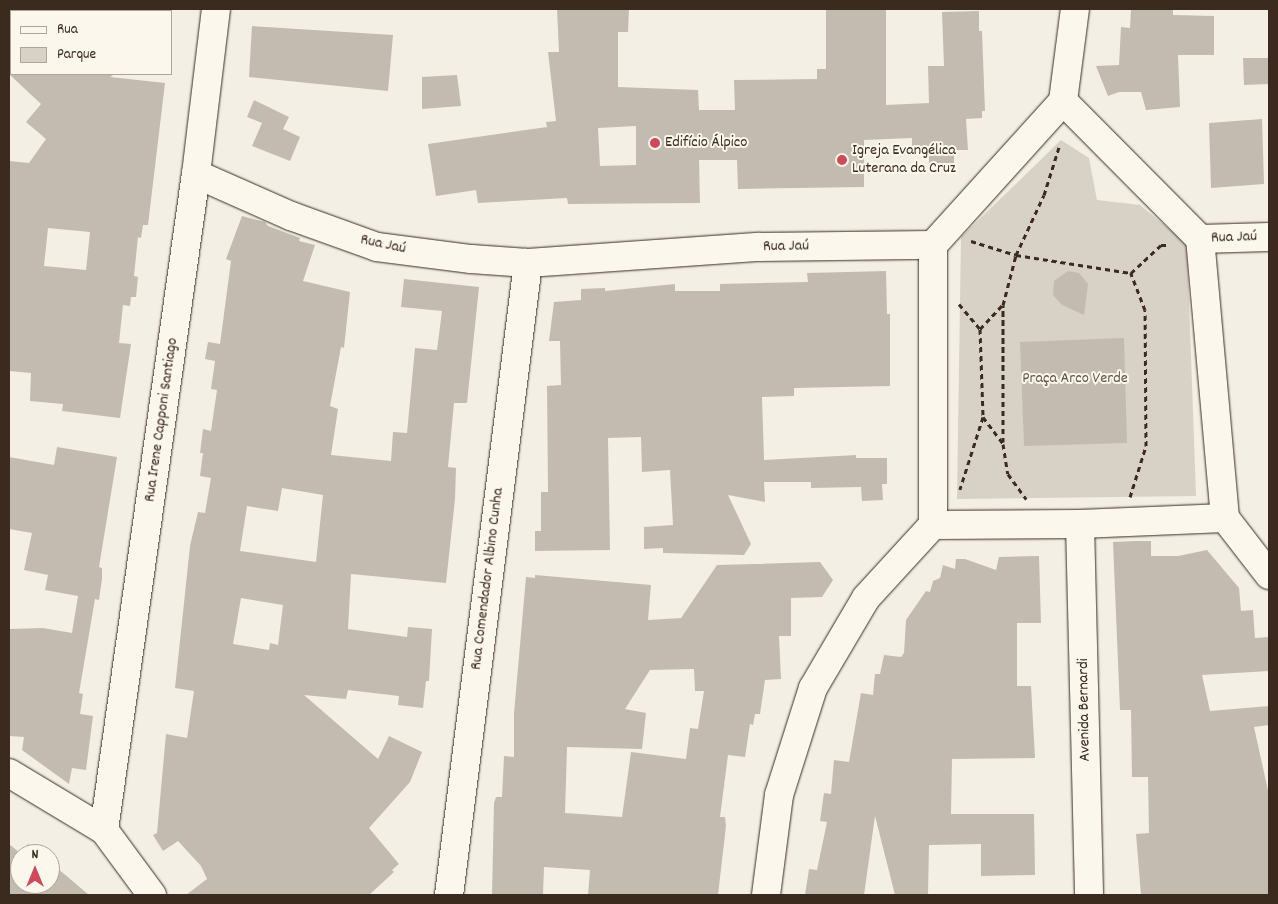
<!DOCTYPE html>
<html>
<head>
<meta charset="utf-8">
<style>
	body { margin:0 }
	#map { position:relative; width:1278px; height:904px; overflow:hidden; background:#f3efe4; font-family:Dekko,sans-serif }
	div>[style] { position:absolute }
	[style*='--x'] { left:calc(var(--x)*1px); top:calc(var(--y)*1px); width:calc(var(--w)*1px); rotate:calc(var(--a)*1deg) }
	.green>* { inset:0; background:#d8d1c6 }
	.building>* { inset:0; background:#c3bbb0 }
	.path>* { height:3px; margin-top:-1.5px; transform-origin:0; background:repeating-linear-gradient(90deg,#3b2a1e 0 5px,transparent 0 9px) }
	.roads { filter:drop-shadow(0 0 1px #3b2a1e) drop-shadow(0 0 1px #3b2a1e) }
	.street>* { height:28px; margin:-14px; padding:0 14px; transform-origin:14px; border-radius:14px; background:#fbf7ec }
	.dots>* { width:14px; height:14px; translate:-50% -50%; box-sizing:border-box; border:2px solid #fbf7ec; border-radius:50% }
	span { translate:-50% -50%; white-space:nowrap; text-align:center; line-height:1.15; -webkit-text-stroke:4px #fbf7ec; paint-order:stroke }
	.poi-label { font-size:16px; color:#3b2a1e }
	.left { translate:0 -50%; text-align:left }
	.street-label { font-size:16px; color:#3b2a1e }
	.park-label { font-size:16px; color:#625448 }
	.frame { position:absolute; inset:0; border:10px solid #3b2a1e; pointer-events:none }
	.legend { position:absolute; left:10px; top:10px; width:162px; height:65px; box-sizing:border-box; background:#fbf7ec; border:1px solid #aea59a; margin:0; padding:6px 9px; list-style:none; font-size:15px; color:#3b2a1e }
	.legend li { display:flex; align-items:center; gap:10px; height:25px }
	.legend b { width:25px; border:1px solid #aea59a }
	.north { position:absolute; left:10px; top:844px; width:50px; height:50px; box-sizing:border-box; background:#fbf7ec; border:1px solid #aea59a; border-radius:50%; rotate:0deg; font-size:14px; font-weight:700; line-height:20px; text-align:center; color:#3b2a1e }
	.north::after { content:''; display:block; margin:auto; width:18px; height:22px; background:#d1495b; clip-path:polygon(50% 0,100% 100%,50% 72%,0 100%) }
</style>
</head>
<body>
<div id="map">
	<div class="green">
		<div style="clip-path:polygon(1061px 140px,1089px 158px,1097px 200px,1140px 205px,1187px 244px,1196px 496px,957px 499px,961px 237px)"></div>
	</div>
	<div class="building">
		<div style="clip-path:polygon(evenodd,557px 9px,629px 9px,628px 32px,618px 32px,618px 87px,698px 90px,699px 110px,735px 110px,734px 80px,817px 79px,817px 69px,826px 69px,826px 9px,886px 9px,886px 105px,929px 103px,928px 66px,944px 66px,942px 12px,979px 11px,979px 31px,982px 31px,985px 111px,982px 111px,982px 118px,966px 119px,968px 150px,954px 150px,954px 163px,929px 163px,929px 146px,912px 146px,912px 138px,864px 140px,864px 187px,738px 189px,737px 160px,699px 160px,700px 203px,568px 204px,567px 198px,478px 203px,476px 190px,436px 196px,428px 144px,547px 127px,546px 122px,556px 121px,548px 52px,559px 52px,557px 9px,636px 126px,636px 165px,600px 166px,598px 128px,636px 126px)"></div>
		<div style="clip-path:polygon(1131px 9px,1173px 9px,1173px 15px,1214px 16px,1214px 55px,1178px 55px,1180px 107px,1146px 110px,1141px 92px,1119px 92px,1108px 96px,1096px 66px,1119px 65px,1121px 27px,1130px 28px)"></div>
		<div style="clip-path:polygon(252px 26px,393px 35px,388px 91px,249px 77px)"></div>
		<div style="clip-path:polygon(1243px 58px,1269px 58px,1269px 84px,1244px 85px)"></div>
		<div style="clip-path:polygon(evenodd,9px 74px,115px 74px,110px 77px,165px 83px,148px 225px,143px 225px,141px 238px,138px 237px,134px 276px,138px 277px,136px 297px,131px 297px,130px 306px,123px 305px,119px 343px,131px 344px,120px 418px,62px 411px,63px 404px,30px 401px,31px 373px,9px 371px,9px 161px,29px 163px,46px 139px,26px 122px,41px 104px,9px 74px,48px 228px,90px 232px,86px 270px,44px 266px,48px 228px)"></div>
		<div style="clip-path:polygon(457px 75px,461px 106px,422px 109px,422px 77px)"></div>
		<div style="clip-path:polygon(254px 100px,289px 117px,283px 129px,300px 137px,290px 161px,252px 146px,262px 123px,247px 117px)"></div>
		<div style="clip-path:polygon(1262px 119px,1264px 184px,1211px 188px,1209px 123px)"></div>
		<div style="clip-path:polygon(evenodd,242px 216px,265px 222px,268px 226px,300px 238px,299px 241px,315px 245px,303px 281px,350px 292px,344px 348px,341px 347px,330px 406px,338px 409px,331px 455px,391px 461px,393px 432px,407px 433px,415px 348px,437px 350px,442px 311px,401px 307px,404px 279px,479px 287px,467px 403px,454px 403px,448px 467px,456px 468px,455px 499px,446px 583px,351px 574px,348px 629px,407px 637px,408px 627px,432px 629px,429px 681px,426px 681px,423px 708px,398px 705px,399px 696px,348px 690px,346px 699px,304px 695px,378px 759px,389px 736px,422px 752px,410px 782px,369px 828px,399px 864px,392px 870px,394px 872px,369px 895px,186px 895px,207px 879px,201px 866px,178px 841px,163px 851px,153px 835px,157px 833px,166px 734px,187px 738px,194px 691px,175px 688px,190px 546px,198px 512px,205px 513px,211px 478px,200px 476px,203px 453px,200px 453px,203px 429px,211px 431px,217px 390px,211px 389px,215px 361px,205px 359px,208px 342px,220px 344px,231px 261px,226px 259px,242px 216px,282px 488px,323px 495px,316px 562px,240px 551px,247px 506px,278px 511px,282px 488px,242px 216px,241px 598px,283px 605px,278px 645px,270px 643px,269px 650px,233px 644px,241px 598px)"></div>
		<div style="clip-path:polygon(886px 271px,887px 314px,890px 314px,890px 386px,794px 388px,794px 396px,762px 397px,764px 460px,856px 455px,856px 458px,887px 458px,887px 484px,882px 484px,883px 500px,862px 501px,861px 487px,811px 488px,811px 482px,764px 482px,765px 502px,728px 495px,751px 544px,744px 555px,663px 553px,663px 548px,644px 549px,644px 527px,673px 525px,670px 470px,642px 472px,641px 437px,608px 438px,610px 550px,535px 551px,535px 531px,541px 531px,541px 492px,548px 492px,547px 386px,561px 385px,560px 341px,549px 341px,554px 302px,581px 300px,581px 289px,605px 288px,605px 291px,675px 284px,675px 291px,720px 291px,720px 284px,808px 282px,807px 273px)"></div>
		<div style="clip-path:polygon(1068px 271px,1079px 273px,1088px 284px,1084px 315px,1062px 305px,1053px 295px,1054px 281px)"></div>
		<div style="clip-path:polygon(1124px 338px,1127px 443px,1024px 446px,1020px 342px)"></div>
		<div style="clip-path:polygon(57px 447px,117px 457px,99px 567px,102px 568px,102px 579px,99px 600px,95px 599px,79px 693px,83px 694px,80px 714px,93px 716px,86px 770px,72px 768px,69px 784px,22px 750px,24px 737px,9px 736px,9px 629px,43px 628px,72px 633px,78px 596px,45px 590px,48px 575px,24px 570px,32px 533px,9px 529px,9px 457px,54px 465px)"></div>
		<div style="clip-path:polygon(1135px 541px,1151px 541px,1151px 556px,1178px 556px,1207px 550px,1239px 588px,1241px 611px,1253px 610px,1255px 638px,1268px 637px,1269px 671px,1202px 675px,1210px 711px,1269px 706px,1269px 725px,1254px 727px,1269px 795px,1269px 895px,1141px 895px,1136px 834px,1149px 833px,1148px 777px,1132px 777px,1131px 710px,1120px 710px,1113px 542px)"></div>
		<div style="clip-path:polygon(1039px 556px,1041px 623px,1017px 623px,1017px 686px,1031px 686px,1035px 758px,952px 759px,951px 814px,1034px 814px,1035px 875px,981px 876px,981px 844px,929px 845px,928px 895px,895px 895px,875px 816px,864px 895px,805px 895px,809px 869px,817px 870px,827px 822px,820px 821px,824px 793px,831px 794px,834px 760px,849px 762px,861px 693px,873px 695px,875px 674px,880px 674px,884px 655px,901px 657px,904px 653px,906px 620px,926px 591px,930px 592px,933px 581px,940px 578px,943px 565px,955px 569px,956px 559px,965px 559px,996px 570px,999px 557px)"></div>
		<div style="clip-path:polygon(evenodd,820px 562px,833px 580px,822px 597px,791px 598px,791px 636px,779px 636px,781px 679px,765px 680px,760px 714px,755px 714px,753px 725px,750px 724px,745px 757px,728px 755px,720px 817px,725px 817px,726px 826px,718px 895px,588px 895px,590px 870px,544px 867px,543px 895px,492px 895px,494px 803px,496px 797px,502px 797px,504px 756px,514px 757px,514px 713px,526px 577px,535px 578px,535px 575px,651px 585px,648px 620px,681px 618px,717px 565px,820px 562px,694px 669px,695px 691px,704px 691px,698px 729px,690px 728px,686px 759px,631px 752px,622px 817px,565px 813px,567px 747px,642px 749px,646px 713px,625px 709px,650px 670px,694px 669px)"></div>
		<div style="clip-path:polygon(9px 844px,20px 853px,28px 844px,41px 854px,20px 854px,20px 884px,50px 884px,50px 862px,89px 895px,9px 895px)"></div>
	</div>
	<div class="path">
		<div style="--x:971;--y:241;--w:47;--a:17.3"></div>
		<div style="--x:1016;--y:255;--w:116;--a:8.9"></div>
		<div style="--x:1131;--y:273;--w:41;--a:-43"></div>
		<div style="--x:1161;--y:245;--w:9;--a:0"></div>
		<div style="--x:959;--y:304;--w:33;--a:50"></div>
		<div style="--x:980;--y:329;--w:88;--a:88"></div>
		<div style="--x:983;--y:417;--w:76;--a:107.7"></div>
		<div style="--x:980;--y:329;--w:33;--a:-47"></div>
		<div style="--x:983;--y:417;--w:34;--a:53"></div>
		<div style="--x:1003;--y:444;--w:30;--a:81"></div>
		<div style="--x:1008;--y:474;--w:31;--a:54"></div>
		<div style="--x:1003;--y:442;--w:137;--a:-90"></div>
		<div style="--x:1003;--y:305;--w:52;--a:-75.4"></div>
		<div style="--x:1016;--y:255;--w:66;--a:-65"></div>
		<div style="--x:1044;--y:195;--w:53;--a:-72.6"></div>
		<div style="--x:1130;--y:497;--w:53;--a:-72.6"></div>
		<div style="--x:1146;--y:446;--w:136;--a:-90.4"></div>
		<div style="--x:1145;--y:310;--w:40;--a:-111"></div>
	</div>
	<div class="roads">
		<div class="street">
			<div style="--x:1063;--y:101;--w:93;--a:-82.6"></div>
			<div style="--x:196;--y:174;--w:104;--a:23.9"></div>
			<div style="--x:291;--y:216;--w:91;--a:19.8"></div>
			<div style="--x:377;--y:247;--w:95;--a:7.3"></div>
			<div style="--x:471;--y:259;--w:57;--a:4"></div>
			<div style="--x:528;--y:263;--w:232;--a:-4"></div>
			<div style="--x:759;--y:247;--w:174;--a:-0.7"></div>
			<div style="--x:933;--y:245;--w:194;--a:-47.9"></div>
			<div style="--x:1063;--y:101;--w:194;--a:45.2"></div>
			<div style="--x:1200;--y:239;--w:69;--a:-1.7"></div>
			<div style="--x:933;--y:245;--w:280;--a:90"></div>
			<div style="--x:933;--y:525;--w:147;--a:-0.4"></div>
			<div style="--x:1080;--y:524;--w:145;--a:-2.4"></div>
			<div style="--x:1225;--y:518;--w:280;--a:-95.1"></div>
			<div style="--x:1225;--y:518;--w:72;--a:52.3"></div>
			<div style="--x:1080;--y:524;--w:371;--a:88.6"></div>
			<div style="--x:9;--y:773;--w:111;--a:31"></div>
			<div style="--x:104;--y:830;--w:81;--a:53.6"></div>
			<div style="--x:104;--y:830;--w:662;--a:-82.02"></div>
			<div style="--x:196;--y:174;--w:166;--a:-83.1"></div>
			<div style="--x:449;--y:895;--w:637;--a:-82.87"></div>
			<div style="--x:766;--y:895;--w:101;--a:-82.6"></div>
			<div style="--x:779;--y:795;--w:112;--a:-72.4"></div>
			<div style="--x:813;--y:688;--w:104;--a:-59.5"></div>
			<div style="--x:866;--y:598;--w:99;--a:-47.5"></div>
		</div>
	</div>
	<div class="dots">
		<div style="left:655px;top:143px;background:#d1495b"></div>
		<div style="left:842px;top:160px;background:#d1495b"></div>
	</div>
	<div class="poi-label">
		<span class="left" style="left:665px;top:143px">Edifício Álpico</span>
		<span class="left" style="left:852px;top:160px">Igreja Evangélica<br>Luterana da Cruz</span>
	</div>
	<div class="street-label">
		<span style="left:1234px;top:238px;rotate:-2deg">Rua Jaú</span>
		<span style="left:383px;top:245px;rotate:12deg">Rua Jaú</span>
		<span style="left:786px;top:247px;rotate:-1deg">Rua Jaú</span>
		<span style="left:162px;top:420px;rotate:-82deg">Rua Irene Capponi Santiago</span>
		<span style="left:488px;top:579px;rotate:-83deg">Rua Comendador Albino Cunha</span>
		<span style="left:1085px;top:710px;rotate:-91deg">Avenida Bernardi</span>
	</div>
	<div class="park-label">
		<span style="left:1075px;top:379px">Praça Arco Verde</span>
	</div>
	<div class="frame"></div>
	<ul class="legend">
	<li><b style="height:6px;background:#fbf7ec"></b>Rua</li>
	<li><b style="height:14px;background:#d8d1c6"></b>Parque</li>
	</ul>
	<div class="north">N</div>
</div>
</body>
</html>
